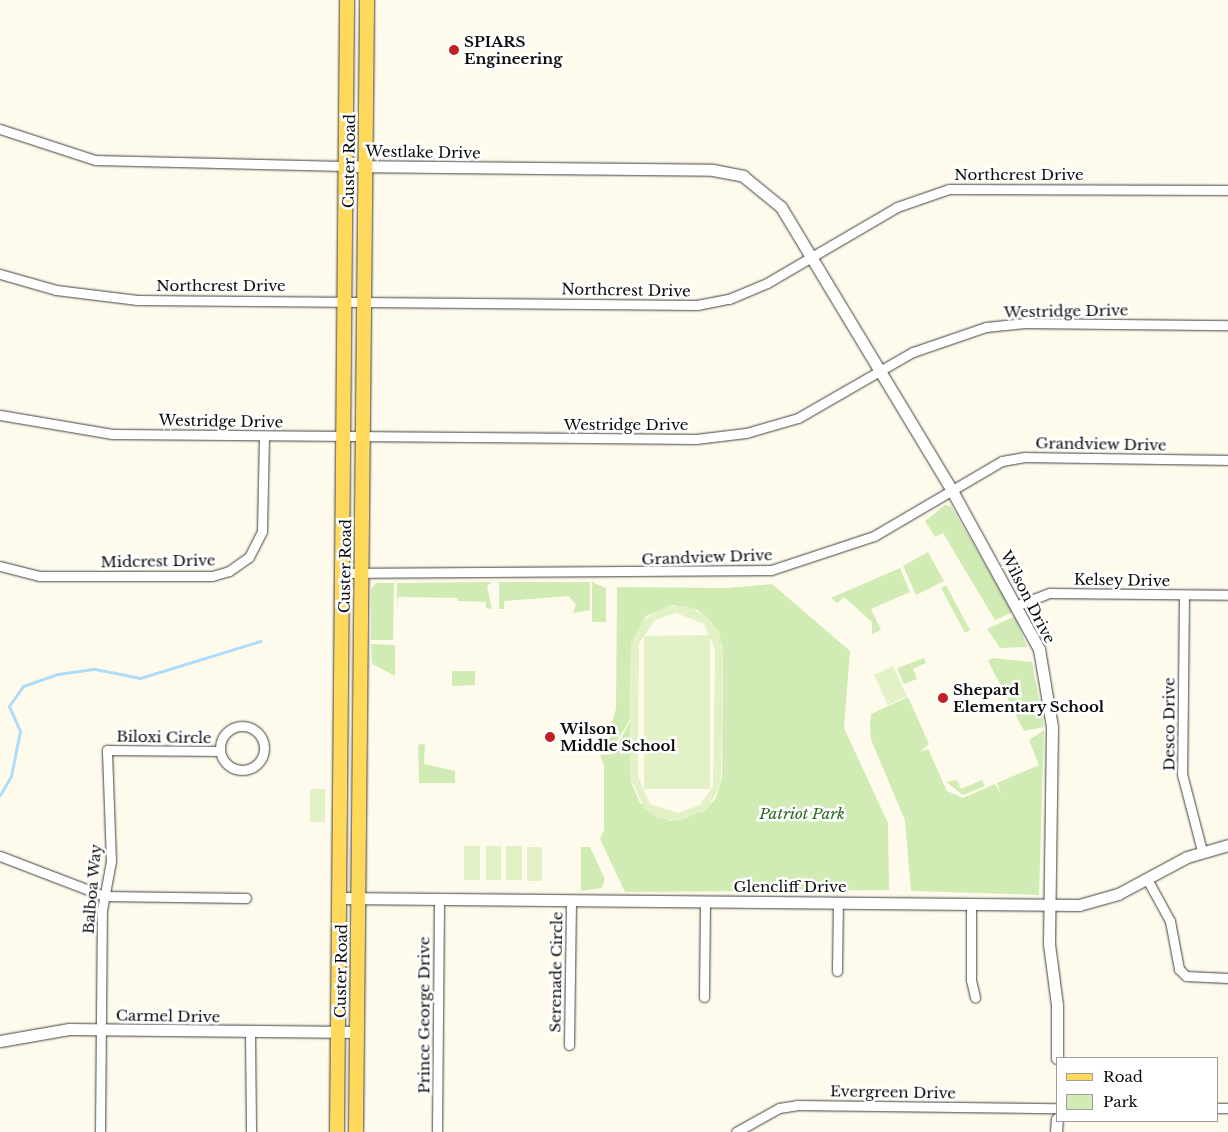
<!DOCTYPE html>
<html>
<head>
<meta charset="utf-8">
<style>
	body { margin:0 }
	#map { position:relative; width:1228px; height:1132px; overflow:hidden; background:#fffbec; font-family:"Libre Baskerville",serif }
	div>[style] { position:absolute }
	[style*='--x'] { left:calc(var(--x)*1px); top:calc(var(--y)*1px); width:calc(var(--w)*1px); rotate:calc(var(--a)*1deg) }
	.green>* { inset:0; background:#d0ebb4 }
	.pitch>* { inset:0; background:#e2f2c6 }
	.stream>* { height:3px; margin:-1.5px; padding:0 1.5px; transform-origin:1.5px; border-radius:1.5px; background:#aedcf9 }
	.roads { filter:drop-shadow(0 0 1px #3f3f3f) drop-shadow(0 0 1px #3f3f3f) }
	.minor>* { height:9px; margin:-4.5px; padding:0 4.5px; transform-origin:4.5px; border-radius:4.5px; background:#fff }
	.minor>.ring { margin:-4.5px; padding:0; box-sizing:content-box; background:none; border:9px solid #fff; border-radius:50% }
	.tertiary>* { height:11px; margin:-5.5px; padding:0 5.5px; transform-origin:5.5px; border-radius:5.5px; background:#fff }
	.primary>* { height:14px; margin:-7px; padding:0 7px; transform-origin:7px; border-radius:7px; background:#fed95c }
	.dots>* { width:14px; height:14px; translate:-50% -50%; box-sizing:border-box; border:2px solid #fff; border-radius:50% }
	span { translate:-50% -50%; white-space:nowrap; text-align:center; line-height:1.15; -webkit-text-stroke:5px #fff; paint-order:stroke }
	.poi-label { font-size:15px; color:#0c0c0c; font-weight:700 }
	.left { translate:0 -50%; text-align:left }
	.street-label { font-size:15px; color:#0c0c0c }
	.park-label { font-size:15px; color:#29661a; font-style:italic }
	.legend { position:absolute; left:1056px; top:1057px; width:162px; height:65px; box-sizing:border-box; background:#fff; border:1px solid #9e9e9e; margin:0; padding:6px 9px; list-style:none; font-size:15px; color:#0c0c0c }
	.legend li { display:flex; align-items:center; gap:10px; height:25px }
	.legend b { width:25px; border:1px solid #9e9e9e }
</style>
</head>
<body>
<div id="map">
	<div class="green">
		<div style="clip-path:polygon(945px 505px,951px 506px,1013px 612px,995px 620px,943px 533px,935px 537px,925px 521px)"></div>
		<div style="clip-path:polygon(928px 552px,944px 581px,916px 595px,903px 566px)"></div>
		<div style="clip-path:polygon(900px 568px,910px 592px,871px 609px,881px 630px,872px 634px,872px 622px,844px 597px,837px 603px,831px 598px)"></div>
		<div style="clip-path:polygon(492px 582px,487px 586px,492px 609px,486px 608px,486px 602px,458px 601px,457px 598px,398px 597px,397px 612px,397px 583px)"></div>
		<div style="clip-path:polygon(499px 582px,590px 582px,590px 610px,573px 613px,576px 605px,569px 596px,504px 601px,504px 609px,499px 609px)"></div>
		<div style="clip-path:polygon(592px 582px,606px 588px,606px 622px,592px 622px)"></div>
		<div style="clip-path:polygon(376px 583px,394px 583px,393px 640px,371px 640px,371px 589px)"></div>
		<div style="clip-path:polygon(772px 584px,850px 651px,844px 728px,888px 823px,889px 890px,625px 892px,600px 839px,604px 830px,604px 766px,600px 755px,613px 754px,630px 721px,631px 782px,640px 803px,670px 821px,704px 811px,716px 798px,722px 778px,723px 649px,718px 630px,698px 610px,673px 605px,646px 616px,631px 644px,630px 719px,611px 751px,603px 751px,616px 709px,617px 587px,728px 588px)"></div>
		<div style="clip-path:polygon(946px 585px,970px 630px,965px 633px,941px 588px)"></div>
		<div style="clip-path:polygon(1015px 616px,1027px 647px,1000px 648px,987px 629px)"></div>
		<div style="clip-path:polygon(371px 644px,395px 645px,395px 676px,372px 664px)"></div>
		<div style="clip-path:polygon(924px 658px,926px 663px,913px 669px,917px 679px,904px 684px,897px 668px)"></div>
		<div style="clip-path:polygon(992px 658px,1032px 662px,1044px 727px,1024px 731px,988px 661px)"></div>
		<div style="clip-path:polygon(452px 671px,475px 671px,475px 685px,452px 686px)"></div>
		<div style="clip-path:polygon(908px 697px,929px 744px,920px 752px,928px 749px,947px 791px,963px 798px,995px 784px,1001px 794px,997px 783px,1039px 765px,1029px 740px,1044px 730px,1039px 895px,911px 891px,905px 820px,871px 740px,870px 726px,871px 714px)"></div>
		<div style="clip-path:polygon(425px 743px,424px 764px,455px 771px,455px 783px,419px 783px,418px 745px)"></div>
		<div style="clip-path:polygon(957px 780px,961px 789px,982px 780px,985px 786px,963px 795px,946px 782px)"></div>
		<div style="clip-path:polygon(581px 847px,590px 847px,605px 879px,602px 888px,581px 891px)"></div>
	</div>
	<div class="pitch">
		<div style="clip-path:polygon(evenodd,667px 606px,686px 606px,705px 615px,718px 630px,723px 649px,721px 784px,707px 809px,679px 821px,658px 818px,645px 809px,630px 778px,631px 644px,643px 620px,667px 606px,676px 613px,704px 624px,715px 649px,713px 786px,700px 805px,678px 813px,650px 804px,638px 776px,639px 643px,655px 620px,676px 613px)"></div>
		<div style="clip-path:polygon(710px 635px,710px 789px,644px 789px,644px 636px)"></div>
		<div style="clip-path:polygon(893px 666px,907px 696px,888px 705px,874px 675px)"></div>
		<div style="clip-path:polygon(310px 789px,325px 789px,325px 822px,310px 822px)"></div>
		<div style="clip-path:polygon(464px 846px,480px 846px,480px 880px,464px 880px)"></div>
		<div style="clip-path:polygon(486px 846px,501px 846px,501px 880px,486px 880px)"></div>
		<div style="clip-path:polygon(506px 846px,522px 846px,522px 880px,506px 880px)"></div>
		<div style="clip-path:polygon(527px 847px,542px 847px,542px 881px,527px 881px)"></div>
	</div>
	<div class="stream">
		<div style="--x:0;--y:795;--w:22;--a:-60"></div>
		<div style="--x:11;--y:776;--w:46;--a:-78.7"></div>
		<div style="--x:20;--y:731;--w:27;--a:-114"></div>
		<div style="--x:9;--y:706;--w:24;--a:-55"></div>
		<div style="--x:23;--y:686;--w:37;--a:-19"></div>
		<div style="--x:58;--y:674;--w:37;--a:-8"></div>
		<div style="--x:95;--y:669;--w:46;--a:11.3"></div>
		<div style="--x:140;--y:678;--w:126;--a:-17.1"></div>
	</div>
	<div class="roads">
		<div class="minor">
			<div style="--x:0;--y:129;--w:100;--a:18.1"></div>
			<div style="--x:95;--y:160;--w:248;--a:1.4"></div>
			<div style="--x:0;--y:274;--w:58;--a:15.9"></div>
			<div style="--x:56;--y:290;--w:82;--a:7"></div>
			<div style="--x:137;--y:300;--w:560;--a:0.51"></div>
			<div style="--x:697;--y:305;--w:33;--a:-11"></div>
			<div style="--x:729;--y:299;--w:41;--a:-22.8"></div>
			<div style="--x:767;--y:283;--w:151;--a:-30.3"></div>
			<div style="--x:897;--y:207;--w:55;--a:-19.1"></div>
			<div style="--x:949;--y:189;--w:279;--a:0.2"></div>
			<div style="--x:0;--y:415;--w:114;--a:9.6"></div>
			<div style="--x:112;--y:434;--w:584;--a:0.49"></div>
			<div style="--x:696;--y:439;--w:50;--a:-6.8"></div>
			<div style="--x:746;--y:433;--w:54;--a:-16.1"></div>
			<div style="--x:798;--y:418;--w:133;--a:-29.9"></div>
			<div style="--x:913;--y:352;--w:77;--a:-18.9"></div>
			<div style="--x:986;--y:327;--w:39;--a:-6"></div>
			<div style="--x:1025;--y:323;--w:203;--a:0.6"></div>
			<div style="--x:0;--y:566;--w:40;--a:14.4"></div>
			<div style="--x:39;--y:576;--w:173;--a:0"></div>
			<div style="--x:212;--y:576;--w:18;--a:-16"></div>
			<div style="--x:229;--y:571;--w:24;--a:-35"></div>
			<div style="--x:249;--y:557;--w:29;--a:-63"></div>
			<div style="--x:262;--y:531;--w:95;--a:-88.8"></div>
			<div style="--x:340;--y:573;--w:431;--a:-0.4"></div>
			<div style="--x:771;--y:570;--w:108;--a:-18.3"></div>
			<div style="--x:874;--y:536;--w:148;--a:-30.4"></div>
			<div style="--x:1002;--y:461;--w:23;--a:-10"></div>
			<div style="--x:1025;--y:457;--w:203;--a:0.8"></div>
			<div style="--x:1184;--y:595;--w:179;--a:90.6"></div>
			<div style="--x:1182;--y:774;--w:80;--a:75.4"></div>
			<div style="--x:1018;--y:605;--w:34;--a:-21"></div>
			<div style="--x:1050;--y:593;--w:178;--a:0.6"></div>
			<div class="ring" style="left:220px;top:726px;width:35px;height:35px"></div>
			<div style="--x:0;--y:856;--w:111;--a:21"></div>
			<div style="--x:104;--y:896;--w:142;--a:0.8"></div>
			<div style="--x:1147;--y:879;--w:48;--a:61.3"></div>
			<div style="--x:1170;--y:921;--w:49;--a:79.4"></div>
			<div style="--x:1179;--y:969;--w:10;--a:45"></div>
			<div style="--x:1186;--y:976;--w:42;--a:2.7"></div>
			<div style="--x:971;--y:904;--w:76;--a:90"></div>
			<div style="--x:971;--y:980;--w:18;--a:77"></div>
			<div style="--x:837;--y:971;--w:69;--a:-89.2"></div>
			<div style="--x:704;--y:997;--w:96;--a:-89.4"></div>
			<div style="--x:250;--y:1032;--w:100;--a:89.4"></div>
			<div style="--x:569;--y:1045;--w:145;--a:-89.2"></div>
			<div style="--x:1217;--y:1108;--w:11;--a:0"></div>
			<div style="--x:100;--y:1132;--w:222;--a:-89.5"></div>
			<div style="--x:102;--y:910;--w:50;--a:-79.6"></div>
			<div style="--x:111;--y:861;--w:111;--a:-92.1"></div>
			<div style="--x:107;--y:750;--w:113;--a:0.5"></div>
			<div style="--x:437;--y:1132;--w:233;--a:-89.5"></div>
			<div style="--x:736;--y:1132;--w:49;--a:-29.2"></div>
			<div style="--x:779;--y:1108;--w:18;--a:-9"></div>
			<div style="--x:797;--y:1105;--w:260;--a:0.7"></div>
		</div>
		<div class="tertiary">
			<div style="--x:343;--y:166;--w:370;--a:0.6"></div>
			<div style="--x:713;--y:170;--w:31;--a:11"></div>
			<div style="--x:743;--y:176;--w:49;--a:39.2"></div>
			<div style="--x:781;--y:207;--w:329;--a:58.9"></div>
			<div style="--x:951;--y:489;--w:183;--a:61.2"></div>
			<div style="--x:1039;--y:649;--w:79;--a:80.5"></div>
			<div style="--x:1052;--y:727;--w:217;--a:90.8"></div>
			<div style="--x:1049;--y:944;--w:62;--a:82.5"></div>
			<div style="--x:1057;--y:1005;--w:53;--a:90"></div>
			<div style="--x:338;--y:898;--w:741;--a:0.54"></div>
			<div style="--x:1079;--y:905;--w:41;--a:-15.8"></div>
			<div style="--x:1118;--y:894;--w:78;--a:-28.2"></div>
			<div style="--x:1187;--y:857;--w:43;--a:-16.3"></div>
			<div style="--x:0;--y:1041;--w:70;--a:-9.9"></div>
			<div style="--x:69;--y:1029;--w:288;--a:0.6"></div>
			<div style="--x:1056;--y:1132;--w:13;--a:-86"></div>
		</div>
		<div class="primary">
			<div style="--x:337;--y:1132;--w:1132;--a:-89.49"></div>
			<div style="--x:356;--y:1132;--w:1132;--a:-89.44"></div>
		</div>
	</div>
	<div class="dots">
		<div style="left:454px;top:50px;background:#c21f24"></div>
		<div style="left:943px;top:698px;background:#c21f24"></div>
		<div style="left:550px;top:737px;background:#c21f24"></div>
	</div>
	<div class="poi-label">
		<span class="left" style="left:464px;top:50px">SPIARS<br>Engineering</span>
		<span class="left" style="left:953px;top:698px">Shepard<br>Elementary School</span>
		<span class="left" style="left:560px;top:737px">Wilson<br>Middle School</span>
	</div>
	<div class="street-label">
		<span style="left:423px;top:152px;rotate:1deg">Westlake Drive</span>
		<span style="left:349px;top:161px;rotate:-89deg">Custer Road</span>
		<span style="left:1019px;top:175px">Northcrest Drive</span>
		<span style="left:221px;top:286px">Northcrest Drive</span>
		<span style="left:626px;top:290px;rotate:1deg">Northcrest Drive</span>
		<span style="left:1066px;top:311px;rotate:-1deg">Westridge Drive</span>
		<span style="left:221px;top:421px;rotate:1deg">Westridge Drive</span>
		<span style="left:626px;top:425px">Westridge Drive</span>
		<span style="left:1101px;top:444px;rotate:1deg">Grandview Drive</span>
		<span style="left:707px;top:557px;rotate:-2deg">Grandview Drive</span>
		<span style="left:158px;top:561px;rotate:-1deg">Midcrest Drive</span>
		<span style="left:345px;top:566px;rotate:-89deg">Custer Road</span>
		<span style="left:1122px;top:580px;rotate:1deg">Kelsey Drive</span>
		<span style="left:1028px;top:597px;rotate:63deg">Wilson Drive</span>
		<span style="left:1169px;top:724px;rotate:-90deg">Desco Drive</span>
		<span style="left:164px;top:737px;rotate:1deg">Biloxi Circle</span>
		<span style="left:790px;top:887px">Glencliff Drive</span>
		<span style="left:92px;top:889px;rotate:-85deg">Balboa Way</span>
		<span style="left:341px;top:971px;rotate:-89deg">Custer Road</span>
		<span style="left:556px;top:972px;rotate:-89deg">Serenade Circle</span>
		<span style="left:424px;top:1015px;rotate:-90deg">Prince George Drive</span>
		<span style="left:168px;top:1016px;rotate:1deg">Carmel Drive</span>
		<span style="left:893px;top:1092px;rotate:1deg">Evergreen Drive</span>
	</div>
	<div class="park-label">
		<span style="left:802px;top:814px">Patriot Park</span>
	</div>
	<ul class="legend">
	<li><b style="height:6px;background:#fed95c"></b>Road</li>
	<li><b style="height:14px;background:#d0ebb4"></b>Park</li>
	</ul>
</div>
</body>
</html>
